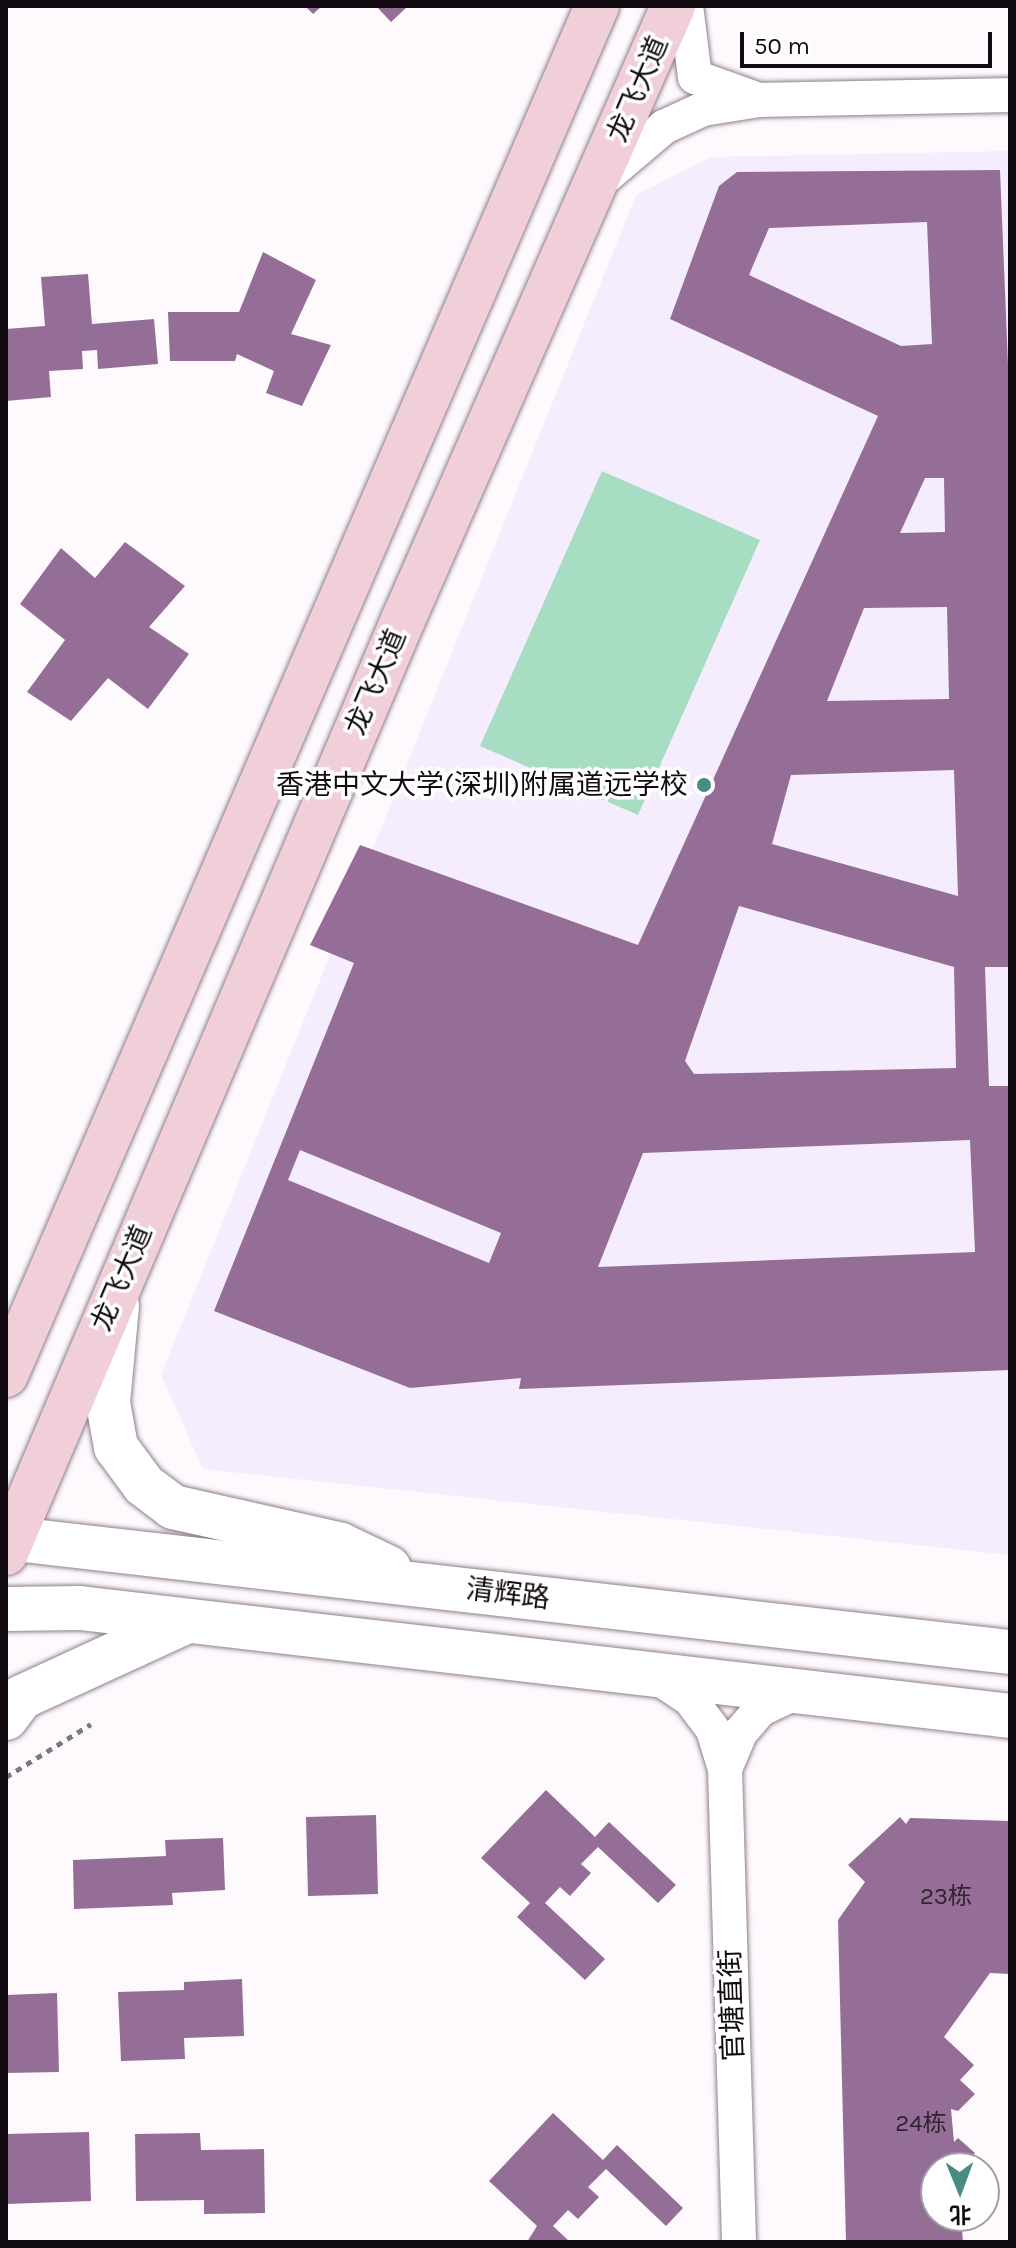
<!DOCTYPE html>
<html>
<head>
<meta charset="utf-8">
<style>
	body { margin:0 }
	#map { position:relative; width:1016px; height:2248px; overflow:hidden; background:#fdf9fd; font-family:Karla,"Noto Sans SC",sans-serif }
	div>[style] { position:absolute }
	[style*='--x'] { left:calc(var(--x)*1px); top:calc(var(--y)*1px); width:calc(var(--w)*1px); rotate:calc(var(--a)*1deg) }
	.education>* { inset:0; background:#f5edfd }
	.green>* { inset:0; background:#a7ddc2 }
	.building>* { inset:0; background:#946e96 }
	.path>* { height:5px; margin-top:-2.5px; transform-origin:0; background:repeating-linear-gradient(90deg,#7d787d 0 6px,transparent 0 12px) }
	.roads { filter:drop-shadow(0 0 2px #8f7e8e) drop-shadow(0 0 2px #8f7e8e) }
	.minor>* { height:34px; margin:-17px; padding:0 17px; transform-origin:17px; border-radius:17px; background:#fff }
	.tertiary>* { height:44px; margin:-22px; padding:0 22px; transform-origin:22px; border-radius:22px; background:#fff }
	.secondary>* { height:44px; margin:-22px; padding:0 22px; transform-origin:22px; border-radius:22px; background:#f0cfd8 }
	.dots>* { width:22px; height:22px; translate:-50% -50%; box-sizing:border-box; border:4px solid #fff; border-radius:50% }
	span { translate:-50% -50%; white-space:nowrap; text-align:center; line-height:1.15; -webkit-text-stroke:7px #fff; paint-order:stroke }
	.number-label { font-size:24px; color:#322433 }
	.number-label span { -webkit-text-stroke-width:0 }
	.street-label { font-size:28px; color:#120c12 }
	.poi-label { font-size:28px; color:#120c12 }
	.right { translate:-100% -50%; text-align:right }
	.frame { position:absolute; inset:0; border:8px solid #120c12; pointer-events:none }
	.north { position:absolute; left:920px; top:2152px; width:80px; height:80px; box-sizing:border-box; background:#fff; border:2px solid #a09ea0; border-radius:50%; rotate:179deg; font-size:22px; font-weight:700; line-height:32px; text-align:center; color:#120c12 }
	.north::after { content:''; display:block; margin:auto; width:28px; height:36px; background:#488c81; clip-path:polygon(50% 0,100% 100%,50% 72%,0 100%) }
	.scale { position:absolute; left:740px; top:32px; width:252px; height:36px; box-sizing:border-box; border:4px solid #120c12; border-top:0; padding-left:10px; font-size:24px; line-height:28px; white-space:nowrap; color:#120c12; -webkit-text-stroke:6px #fff; paint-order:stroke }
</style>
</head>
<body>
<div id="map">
	<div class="education">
		<div style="clip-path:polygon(1010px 151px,1010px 1555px,203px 1469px,161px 1375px,636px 195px,711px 157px)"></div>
	</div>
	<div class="green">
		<div style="clip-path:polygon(602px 471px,760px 540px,638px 815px,480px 746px)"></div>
	</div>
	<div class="building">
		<div style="clip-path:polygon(305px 6px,322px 6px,313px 14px)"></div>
		<div style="clip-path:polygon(376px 6px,408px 6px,391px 22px)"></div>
		<div style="clip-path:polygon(evenodd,1000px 170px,1010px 413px,1010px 967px,985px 967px,989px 1086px,1010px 1086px,1010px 1370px,519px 1389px,521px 1378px,410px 1388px,214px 1311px,354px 963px,310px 945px,360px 845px,638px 945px,878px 416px,670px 319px,719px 186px,737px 172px,1000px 170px,927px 222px,932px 344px,901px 346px,749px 275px,769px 228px,927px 222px,1000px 170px,925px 478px,944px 478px,945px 532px,900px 533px,925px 478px,1000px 170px,947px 607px,949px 699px,827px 701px,864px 608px,947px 607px,1000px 170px,954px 770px,958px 896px,772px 844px,791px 775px,954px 770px,1000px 170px,739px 906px,954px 967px,956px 1068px,694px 1074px,685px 1061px,739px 906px,1000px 170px,970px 1140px,975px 1252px,598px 1267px,643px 1153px,970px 1140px,1000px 170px,300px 1150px,501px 1233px,489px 1263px,288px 1180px,300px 1150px)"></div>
		<div style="clip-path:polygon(263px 252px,316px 280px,291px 334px,331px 345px,302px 406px,266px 393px,274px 371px,237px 354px,235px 361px,170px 361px,168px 312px,239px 312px)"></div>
		<div style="clip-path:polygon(88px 274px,92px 324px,154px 319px,158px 364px,98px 369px,97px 350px,82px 351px,83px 369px,49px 371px,51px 397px,6px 401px,6px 329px,45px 326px,41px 277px)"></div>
		<div style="clip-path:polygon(125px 542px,185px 586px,149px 627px,189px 654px,148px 709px,108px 678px,71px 721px,27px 692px,65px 640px,20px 604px,61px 548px,95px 578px)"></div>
		<div style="clip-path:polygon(546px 1790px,595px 1837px,609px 1822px,676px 1885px,658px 1903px,598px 1847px,581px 1864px,591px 1873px,570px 1896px,560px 1887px,545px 1903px,605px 1959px,585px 1980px,517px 1917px,530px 1903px,481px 1858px)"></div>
		<div style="clip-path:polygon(376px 1815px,378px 1894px,308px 1896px,306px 1817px)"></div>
		<div style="clip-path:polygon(900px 1817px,906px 1824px,910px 1818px,1010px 1821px,1010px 1974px,990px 1973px,944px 2037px,974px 2065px,960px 2080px,975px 2094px,958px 2111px,951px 2109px,954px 2142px,958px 2138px,975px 2153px,961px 2168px,936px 2168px,936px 2216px,961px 2216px,963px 2242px,846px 2242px,838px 1920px,865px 1882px,848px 1865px)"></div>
		<div style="clip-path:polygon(223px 1838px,225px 1890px,172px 1893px,173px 1905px,74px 1909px,73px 1860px,166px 1856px,165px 1840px)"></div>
		<div style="clip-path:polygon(242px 1979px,244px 2036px,184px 2038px,185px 2059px,121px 2061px,118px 1992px,184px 1990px,184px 1982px)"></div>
		<div style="clip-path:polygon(57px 1993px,59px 2072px,6px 2073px,6px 1995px)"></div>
		<div style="clip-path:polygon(553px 2113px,603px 2160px,617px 2145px,683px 2208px,666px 2226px,606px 2169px,588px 2187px,599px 2197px,578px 2219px,568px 2210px,553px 2226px,570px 2242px,527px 2242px,537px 2226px,489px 2181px)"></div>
		<div style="clip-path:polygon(89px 2132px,91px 2201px,6px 2204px,6px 2134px)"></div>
		<div style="clip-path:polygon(200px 2133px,201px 2150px,264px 2149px,265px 2213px,204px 2214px,204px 2200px,136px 2201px,135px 2134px)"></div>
	</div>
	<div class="path">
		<div style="--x:6;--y:1777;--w:100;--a:-31.9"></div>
	</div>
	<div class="roads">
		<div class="minor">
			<div style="--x:759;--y:100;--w:251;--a:-1.1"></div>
			<div style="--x:598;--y:183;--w:87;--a:-40.3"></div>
			<div style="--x:664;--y:127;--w:43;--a:-24.8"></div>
			<div style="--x:703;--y:109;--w:57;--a:-9.1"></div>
			<div style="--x:759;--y:100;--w:68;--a:-160.2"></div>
			<div style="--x:695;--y:77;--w:72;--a:-97.2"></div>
			<div style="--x:654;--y:1675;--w:43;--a:33.7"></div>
			<div style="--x:690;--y:1699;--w:39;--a:53"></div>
			<div style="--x:713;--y:1730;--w:41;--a:72.9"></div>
			<div style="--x:725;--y:1769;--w:473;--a:88.3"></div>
			<div style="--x:725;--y:1769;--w:39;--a:-67"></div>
			<div style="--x:740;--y:1733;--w:32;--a:-49"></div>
			<div style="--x:761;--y:1709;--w:42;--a:-25.3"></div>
		</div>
		<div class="tertiary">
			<div style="--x:117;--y:1306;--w:97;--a:95.3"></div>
			<div style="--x:108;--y:1403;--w:45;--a:79.7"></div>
			<div style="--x:116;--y:1447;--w:47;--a:53.6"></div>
			<div style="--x:144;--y:1485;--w:36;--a:37"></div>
			<div style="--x:173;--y:1507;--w:172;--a:12.7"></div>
			<div style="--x:341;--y:1545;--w:53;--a:25.6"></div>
			<div style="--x:6;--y:1538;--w:1010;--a:6.48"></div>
			<div style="--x:6;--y:1609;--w:74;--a:-0.8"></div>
			<div style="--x:80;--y:1608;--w:936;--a:6.62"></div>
			<div style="--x:6;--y:1718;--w:26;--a:-53"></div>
			<div style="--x:22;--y:1697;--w:179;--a:-24.7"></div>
		</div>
		<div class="secondary">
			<div style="--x:6;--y:1375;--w:1491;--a:-66.65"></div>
			<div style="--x:6;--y:1553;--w:1014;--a:-66.95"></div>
			<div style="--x:403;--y:620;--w:671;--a:-66.26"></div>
		</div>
	</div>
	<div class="dots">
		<div style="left:704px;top:785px;background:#488c81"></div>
	</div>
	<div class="number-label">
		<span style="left:946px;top:1897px">23栋</span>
		<span style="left:921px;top:2124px">24栋</span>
	</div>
	<div class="street-label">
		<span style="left:638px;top:89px;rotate:-67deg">龙飞大道</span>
		<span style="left:376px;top:682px;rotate:-67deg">龙飞大道</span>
		<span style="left:122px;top:1278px;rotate:-67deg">龙飞大道</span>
		<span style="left:508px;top:1594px;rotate:7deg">清辉路</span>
		<span style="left:732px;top:2005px;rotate:-92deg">官塘直街</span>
	</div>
	<div class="poi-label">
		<span class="right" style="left:688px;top:785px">香港中文大学(深圳)附属道远学校</span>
	</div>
	<div class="frame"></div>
	<div class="north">北</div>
	<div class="scale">50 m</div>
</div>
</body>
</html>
